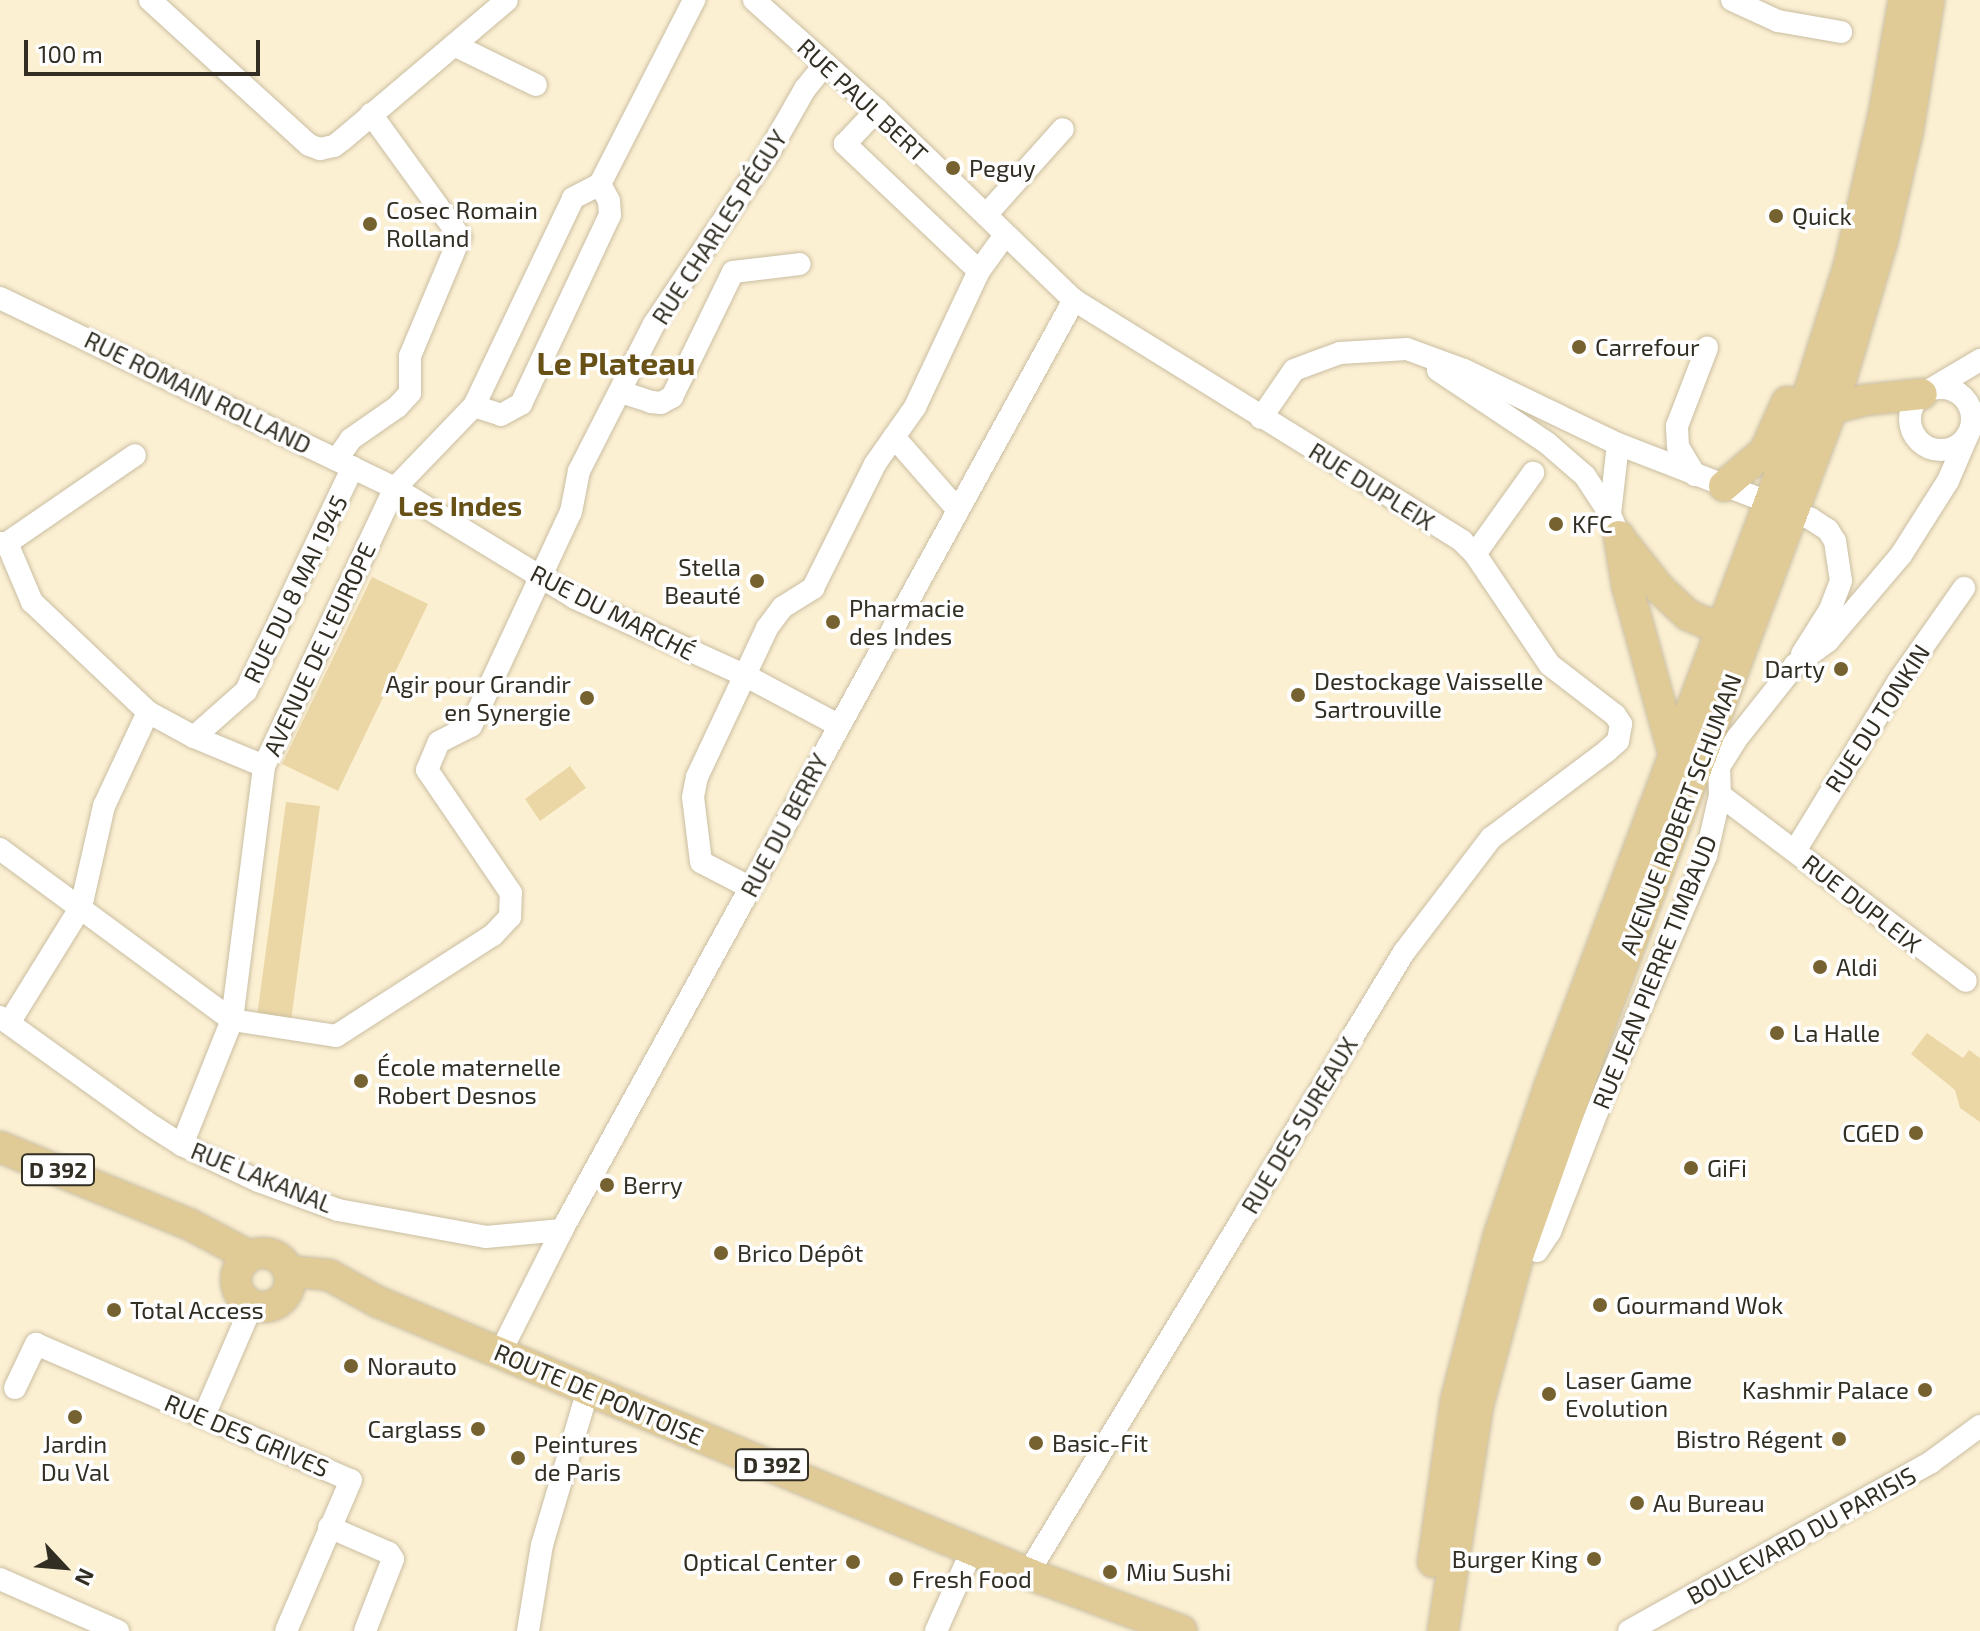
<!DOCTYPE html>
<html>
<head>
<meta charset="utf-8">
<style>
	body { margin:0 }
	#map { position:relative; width:1980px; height:1631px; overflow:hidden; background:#fcf0d3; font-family:"Exo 2",sans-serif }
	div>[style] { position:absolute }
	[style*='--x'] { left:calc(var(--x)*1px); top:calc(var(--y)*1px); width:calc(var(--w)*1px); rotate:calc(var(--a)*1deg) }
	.green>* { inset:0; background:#ebd7a6 }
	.roads { filter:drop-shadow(0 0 2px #cabea2) drop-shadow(0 0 2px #cabea2) }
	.minor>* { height:22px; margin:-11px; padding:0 11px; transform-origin:11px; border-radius:11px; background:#fff }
	.minor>.ring { margin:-11px; padding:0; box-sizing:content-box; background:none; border:22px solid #fff; border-radius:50% }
	.major>* { height:30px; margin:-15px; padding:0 15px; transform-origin:15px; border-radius:15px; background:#e0cb97 }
	.major>.ring { margin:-15px; padding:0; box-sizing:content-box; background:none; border:30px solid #e0cb97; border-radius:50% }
	.dots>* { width:22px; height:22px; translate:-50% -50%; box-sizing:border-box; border:4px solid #fefefe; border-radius:50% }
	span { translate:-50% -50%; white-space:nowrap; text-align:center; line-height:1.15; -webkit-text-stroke:7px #fefefe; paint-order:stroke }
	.shield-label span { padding:2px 6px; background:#fefefe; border:2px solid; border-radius:6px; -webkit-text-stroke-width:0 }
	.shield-label { font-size:22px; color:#322e23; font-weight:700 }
	.street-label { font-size:24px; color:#322e23 }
	.poi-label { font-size:24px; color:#322e23 }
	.left { translate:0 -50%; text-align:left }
	.right { translate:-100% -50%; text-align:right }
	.quarter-label { font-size:28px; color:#675116; font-weight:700 }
	.district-label { font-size:32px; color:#675116; font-weight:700 }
	.north { position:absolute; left:24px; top:1527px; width:80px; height:80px; -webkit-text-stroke:6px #fefefe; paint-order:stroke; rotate:116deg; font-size:22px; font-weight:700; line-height:32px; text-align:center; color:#322e23 }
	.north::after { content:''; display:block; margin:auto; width:28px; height:36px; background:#322e23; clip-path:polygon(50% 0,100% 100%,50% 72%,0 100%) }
	.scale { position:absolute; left:24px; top:40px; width:236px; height:36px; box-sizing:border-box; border:4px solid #322e23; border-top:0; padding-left:10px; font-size:24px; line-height:28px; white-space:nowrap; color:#322e23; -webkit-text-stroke:6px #fefefe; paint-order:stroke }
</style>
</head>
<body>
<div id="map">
	<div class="green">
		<div style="clip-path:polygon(372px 577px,428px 604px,338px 791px,282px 764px)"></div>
		<div style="clip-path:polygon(570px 766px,586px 788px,540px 821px,525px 799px)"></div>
		<div style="clip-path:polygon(286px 802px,320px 806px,291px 1021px,257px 1016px)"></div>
		<div style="clip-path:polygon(1927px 1033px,1963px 1058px,1969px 1050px,1980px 1058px,1980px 1122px,1960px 1108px,1955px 1090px,1911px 1054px)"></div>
	</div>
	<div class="roads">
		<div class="minor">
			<div style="--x:150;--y:0;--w:215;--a:42.4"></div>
			<div style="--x:309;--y:145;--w:12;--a:20"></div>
			<div style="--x:320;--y:149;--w:14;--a:-12"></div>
			<div style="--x:334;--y:146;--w:10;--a:-37"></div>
			<div style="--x:342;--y:140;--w:216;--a:-40.3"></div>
			<div style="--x:754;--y:0;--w:165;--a:41.8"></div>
			<div style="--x:877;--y:110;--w:274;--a:44"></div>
			<div style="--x:1074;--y:300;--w:457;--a:31.8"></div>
			<div style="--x:1462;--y:541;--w:18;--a:45"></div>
			<div style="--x:1475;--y:554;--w:134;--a:56"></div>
			<div style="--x:1550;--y:665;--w:82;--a:37.6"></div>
			<div style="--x:1615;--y:715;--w:11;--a:56"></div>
			<div style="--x:1621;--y:724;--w:17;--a:100"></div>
			<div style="--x:1618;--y:741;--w:15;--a:138"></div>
			<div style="--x:1607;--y:751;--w:145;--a:143.1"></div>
			<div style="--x:1491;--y:838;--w:143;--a:127.3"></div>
			<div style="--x:1404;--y:952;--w:726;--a:121.19"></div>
			<div style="--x:1732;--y:0;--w:51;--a:24.5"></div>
			<div style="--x:1778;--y:21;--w:64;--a:9.9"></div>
			<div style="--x:454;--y:45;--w:91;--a:26"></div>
			<div style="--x:986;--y:215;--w:115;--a:-48.2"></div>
			<div style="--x:979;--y:271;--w:44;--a:-54.2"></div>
			<div style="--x:0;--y:298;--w:438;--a:25.7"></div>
			<div style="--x:395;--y:488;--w:211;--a:31.4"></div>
			<div style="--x:575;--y:598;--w:188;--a:24.5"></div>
			<div style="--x:746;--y:676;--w:104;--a:28"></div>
			<div style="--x:1438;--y:370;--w:131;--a:33.8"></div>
			<div style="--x:1547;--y:443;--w:50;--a:41"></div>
			<div style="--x:1585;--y:476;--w:45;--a:56.7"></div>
			<div style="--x:1610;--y:514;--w:24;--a:68"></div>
			<div class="ring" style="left:1910px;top:388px;width:40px;height:40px"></div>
			<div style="--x:1933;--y:388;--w:55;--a:-30.8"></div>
			<div style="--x:621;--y:392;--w:32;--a:18"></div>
			<div style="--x:651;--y:402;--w:10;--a:6"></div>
			<div style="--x:661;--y:403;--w:13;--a:-29"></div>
			<div style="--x:672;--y:397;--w:139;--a:-64"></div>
			<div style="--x:733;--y:272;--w:67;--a:-6.8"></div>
			<div style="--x:474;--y:406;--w:28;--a:18"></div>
			<div style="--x:501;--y:415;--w:23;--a:-29"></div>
			<div style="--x:521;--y:404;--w:209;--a:-64.8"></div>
			<div style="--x:610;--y:215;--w:14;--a:-94"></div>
			<div style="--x:609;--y:201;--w:19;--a:-118"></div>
			<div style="--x:1261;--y:418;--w:58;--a:-55.5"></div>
			<div style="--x:1294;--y:370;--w:49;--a:-20.3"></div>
			<div style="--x:1340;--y:353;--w:67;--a:-3.4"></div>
			<div style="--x:1407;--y:349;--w:61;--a:20.2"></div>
			<div style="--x:1464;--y:370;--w:171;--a:25.7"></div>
			<div style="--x:1618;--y:444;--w:207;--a:21.2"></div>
			<div style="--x:1811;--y:519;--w:20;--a:33"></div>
			<div style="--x:1828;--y:530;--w:13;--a:58"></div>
			<div style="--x:1835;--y:541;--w:40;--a:81.5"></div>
			<div style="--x:1841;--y:581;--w:31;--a:111"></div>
			<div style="--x:1830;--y:610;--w:52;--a:122.5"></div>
			<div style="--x:894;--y:437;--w:96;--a:48.8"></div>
			<div style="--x:337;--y:459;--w:24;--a:-55"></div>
			<div style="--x:351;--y:439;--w:56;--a:-34.8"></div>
			<div style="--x:397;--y:407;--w:19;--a:-47"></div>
			<div style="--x:410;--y:393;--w:37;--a:-90"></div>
			<div style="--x:410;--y:356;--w:129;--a:-67.2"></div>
			<div style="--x:460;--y:237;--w:152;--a:-125.9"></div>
			<div style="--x:1695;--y:475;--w:33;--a:-121"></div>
			<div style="--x:1678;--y:447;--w:21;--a:-93"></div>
			<div style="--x:1677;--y:426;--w:84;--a:-69"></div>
			<div style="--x:1610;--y:514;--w:70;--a:-83.5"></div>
			<div style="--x:0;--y:543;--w:7;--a:0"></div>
			<div style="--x:7;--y:543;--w:155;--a:-34.5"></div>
			<div style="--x:1475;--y:554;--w:100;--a:-54.4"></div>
			<div style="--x:194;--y:737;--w:69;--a:-41.5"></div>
			<div style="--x:246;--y:691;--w:248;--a:-64.5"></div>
			<div style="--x:264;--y:766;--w:307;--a:-64.8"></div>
			<div style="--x:395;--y:488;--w:114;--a:-46.1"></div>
			<div style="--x:474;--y:406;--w:230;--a:-64.5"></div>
			<div style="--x:573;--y:198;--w:30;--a:-27"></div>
			<div style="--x:600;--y:184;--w:207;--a:-62.9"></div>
			<div style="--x:1720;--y:795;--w:308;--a:37.1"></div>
			<div style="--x:0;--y:849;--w:288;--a:36.4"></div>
			<div style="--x:232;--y:1020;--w:256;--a:-82.8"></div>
			<div style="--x:264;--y:766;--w:76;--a:-157.5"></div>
			<div style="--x:194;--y:737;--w:52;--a:-151.5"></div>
			<div style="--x:148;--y:712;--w:160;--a:-136.5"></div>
			<div style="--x:32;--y:602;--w:64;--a:-113"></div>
			<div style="--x:1795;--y:851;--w:198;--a:-58.6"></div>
			<div style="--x:1898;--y:682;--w:115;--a:-54.9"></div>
			<div style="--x:751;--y:888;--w:56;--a:-152.5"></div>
			<div style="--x:701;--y:862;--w:65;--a:-97"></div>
			<div style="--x:693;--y:797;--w:20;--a:-79"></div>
			<div style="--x:697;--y:777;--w:165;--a:-64.8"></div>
			<div style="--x:767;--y:628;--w:26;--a:-53"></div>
			<div style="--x:783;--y:607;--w:36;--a:-32"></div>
			<div style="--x:813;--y:588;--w:139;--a:-63.4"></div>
			<div style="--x:875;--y:464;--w:70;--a:-54.9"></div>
			<div style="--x:915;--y:407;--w:150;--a:-64.8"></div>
			<div style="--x:979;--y:271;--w:185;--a:-136.5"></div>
			<div style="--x:845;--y:144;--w:47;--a:-46.7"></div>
			<div style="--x:0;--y:1017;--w:180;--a:35.7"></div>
			<div style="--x:146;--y:1122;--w:43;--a:32.6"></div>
			<div style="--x:182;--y:1145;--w:84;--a:25.3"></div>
			<div style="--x:258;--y:1181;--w:85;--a:19.9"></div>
			<div style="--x:338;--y:1210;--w:150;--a:10.3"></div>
			<div style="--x:486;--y:1237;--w:76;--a:-5.3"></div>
			<div style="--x:9;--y:1023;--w:137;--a:-58.2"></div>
			<div style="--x:81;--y:907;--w:104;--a:-77.2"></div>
			<div style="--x:104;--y:806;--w:104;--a:-64.9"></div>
			<div style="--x:182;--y:1145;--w:135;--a:-68.2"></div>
			<div style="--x:232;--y:1020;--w:105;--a:8.7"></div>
			<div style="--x:336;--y:1036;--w:187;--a:-32.8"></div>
			<div style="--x:493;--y:935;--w:25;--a:-47"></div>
			<div style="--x:510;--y:917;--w:24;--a:-88"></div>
			<div style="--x:511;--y:893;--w:149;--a:-124.3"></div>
			<div style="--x:427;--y:770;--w:30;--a:-67"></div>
			<div style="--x:439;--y:742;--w:36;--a:-27"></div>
			<div style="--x:471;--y:726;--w:236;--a:-65"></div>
			<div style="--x:571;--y:512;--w:42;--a:-79"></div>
			<div style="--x:579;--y:471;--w:165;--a:-63"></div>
			<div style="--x:654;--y:324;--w:207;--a:-56.2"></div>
			<div style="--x:769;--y:152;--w:73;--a:-60.3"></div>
			<div style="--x:805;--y:89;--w:32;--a:-51"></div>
			<div style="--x:1537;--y:1251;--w:23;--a:-56"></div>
			<div style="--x:1550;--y:1232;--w:154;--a:-68.6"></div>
			<div style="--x:1606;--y:1089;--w:254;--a:-66.8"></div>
			<div style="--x:1706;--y:856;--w:63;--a:-77.1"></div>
			<div style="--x:1720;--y:795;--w:28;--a:-92"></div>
			<div style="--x:1719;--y:767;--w:36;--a:-58"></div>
			<div style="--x:1738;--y:737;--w:92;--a:-51.6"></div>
			<div style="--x:1795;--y:665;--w:41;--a:-36"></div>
			<div style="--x:1828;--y:641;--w:113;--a:-49.7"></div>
			<div style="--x:1901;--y:555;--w:88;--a:-57.6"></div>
			<div style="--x:1948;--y:481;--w:53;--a:-66.8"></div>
			<div style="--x:500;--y:1353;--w:138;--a:-63.2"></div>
			<div style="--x:562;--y:1230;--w:1062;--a:-61.17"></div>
			<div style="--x:15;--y:1388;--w:49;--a:-64.5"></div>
			<div style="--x:36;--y:1344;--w:343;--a:23.4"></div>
			<div style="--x:351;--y:1480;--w:164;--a:113.3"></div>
			<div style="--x:204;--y:1416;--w:121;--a:-66.6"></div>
			<div style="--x:329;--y:1527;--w:65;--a:23.4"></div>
			<div style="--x:389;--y:1553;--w:7;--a:56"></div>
			<div style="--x:393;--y:1559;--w:77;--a:111.3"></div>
			<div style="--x:0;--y:1579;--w:129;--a:23.8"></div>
			<div style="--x:528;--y:1631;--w:87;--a:-80.8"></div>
			<div style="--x:542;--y:1545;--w:162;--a:-73.5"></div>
			<div style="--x:936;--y:1631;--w:91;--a:-66"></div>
			<div style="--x:1629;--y:1631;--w:346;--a:-29.2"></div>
			<div style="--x:1931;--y:1462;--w:61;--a:-36.3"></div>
		</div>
		<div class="major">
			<div style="--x:1818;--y:412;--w:49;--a:-14.3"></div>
			<div style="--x:1865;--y:400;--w:57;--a:-6"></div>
			<div style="--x:1724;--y:486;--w:54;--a:-40.5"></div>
			<div style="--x:1765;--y:451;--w:54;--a:-65.8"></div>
			<div style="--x:1619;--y:536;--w:50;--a:80.7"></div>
			<div style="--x:1627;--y:585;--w:176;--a:74.5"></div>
			<div style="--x:1622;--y:541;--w:61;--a:51.6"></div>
			<div style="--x:1660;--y:589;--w:38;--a:43"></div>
			<div style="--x:1688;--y:615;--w:37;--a:24"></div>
			<div style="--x:1722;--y:630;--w:20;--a:-15"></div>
			<div style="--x:0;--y:1147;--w:204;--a:22.2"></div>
			<div style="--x:189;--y:1224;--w:68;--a:28.1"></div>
			<div class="ring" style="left:236px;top:1253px;width:24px;height:24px"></div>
			<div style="--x:288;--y:1271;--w:41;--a:5.6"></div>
			<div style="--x:329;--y:1275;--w:56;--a:28.9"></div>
			<div style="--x:378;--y:1302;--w:228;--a:22.7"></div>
			<div style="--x:588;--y:1390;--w:493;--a:22.6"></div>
			<div style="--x:1043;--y:1579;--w:148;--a:20.5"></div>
			<div style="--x:1433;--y:1562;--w:164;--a:-81.9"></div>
			<div style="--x:1456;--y:1400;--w:171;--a:-75.4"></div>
			<div style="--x:1499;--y:1235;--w:158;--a:-71.2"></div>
			<div style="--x:1550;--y:1085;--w:713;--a:-69.38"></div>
			<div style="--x:1801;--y:418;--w:159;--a:-72.5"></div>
			<div style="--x:1849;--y:266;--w:157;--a:-77.1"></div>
			<div style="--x:1884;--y:113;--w:115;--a:-80"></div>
			<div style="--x:1443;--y:1631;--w:229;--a:-81.2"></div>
			<div style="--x:1478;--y:1405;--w:157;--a:-74.9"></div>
			<div style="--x:1519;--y:1253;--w:245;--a:-70.5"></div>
			<div style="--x:1601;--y:1022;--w:658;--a:-69.36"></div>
			<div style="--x:1833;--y:406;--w:171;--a:-73.4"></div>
			<div style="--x:1882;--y:242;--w:115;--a:-76.9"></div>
			<div style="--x:1908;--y:130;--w:132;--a:-80.8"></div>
		</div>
	</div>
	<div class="dots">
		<div style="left:953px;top:168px;background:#756230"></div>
		<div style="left:1776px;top:216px;background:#756230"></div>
		<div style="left:370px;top:224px;background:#756230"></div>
		<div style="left:1579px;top:347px;background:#756230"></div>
		<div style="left:1556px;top:524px;background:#756230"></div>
		<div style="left:757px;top:581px;background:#756230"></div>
		<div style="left:833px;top:622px;background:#756230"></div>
		<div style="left:1841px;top:669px;background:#756230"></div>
		<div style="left:1298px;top:695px;background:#756230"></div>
		<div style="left:587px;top:698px;background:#756230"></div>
		<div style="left:1820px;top:967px;background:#756230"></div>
		<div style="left:1777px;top:1033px;background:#756230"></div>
		<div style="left:361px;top:1081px;background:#756230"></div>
		<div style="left:1916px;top:1133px;background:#756230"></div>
		<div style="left:1691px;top:1168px;background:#756230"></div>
		<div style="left:607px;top:1185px;background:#756230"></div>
		<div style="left:721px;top:1253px;background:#756230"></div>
		<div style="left:1600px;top:1305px;background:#756230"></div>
		<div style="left:114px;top:1310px;background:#756230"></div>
		<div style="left:351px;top:1366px;background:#756230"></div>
		<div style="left:1925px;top:1390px;background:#756230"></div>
		<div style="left:1549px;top:1394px;background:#756230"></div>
		<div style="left:75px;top:1417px;background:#756230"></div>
		<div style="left:478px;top:1429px;background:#756230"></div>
		<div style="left:1839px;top:1439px;background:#756230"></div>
		<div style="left:1036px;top:1443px;background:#756230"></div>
		<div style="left:518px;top:1458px;background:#756230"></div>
		<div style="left:1637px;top:1503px;background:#756230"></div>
		<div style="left:1594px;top:1559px;background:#756230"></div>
		<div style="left:853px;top:1562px;background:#756230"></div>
		<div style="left:1110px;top:1572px;background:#756230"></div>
		<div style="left:896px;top:1579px;background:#756230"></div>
	</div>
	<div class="shield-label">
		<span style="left:58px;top:1170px">D 392</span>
		<span style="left:772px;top:1465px">D 392</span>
	</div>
	<div class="street-label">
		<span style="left:863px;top:100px;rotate:43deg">RUE PAUL BERT</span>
		<span style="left:719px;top:227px;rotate:-57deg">RUE CHARLES PÉGUY</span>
		<span style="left:198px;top:392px;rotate:26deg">RUE ROMAIN ROLLAND</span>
		<span style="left:1372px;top:486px;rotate:32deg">RUE DUPLEIX</span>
		<span style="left:295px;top:589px;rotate:-64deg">RUE DU 8 MAI 1945</span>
		<span style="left:613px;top:612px;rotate:27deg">RUE DU MARCHÉ</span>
		<span style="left:319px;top:649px;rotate:-65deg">AVENUE DE L'EUROPE</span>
		<span style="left:1877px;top:718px;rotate:-57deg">RUE DU TONKIN</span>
		<span style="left:1680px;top:814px;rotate:-69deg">AVENUE ROBERT SCHUMAN</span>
		<span style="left:784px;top:825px;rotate:-62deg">RUE DU BERRY</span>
		<span style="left:1862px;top:903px;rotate:38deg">RUE DUPLEIX</span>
		<span style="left:1654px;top:972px;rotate:-68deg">RUE JEAN PIERRE TIMBAUD</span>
		<span style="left:1299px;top:1125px;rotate:-59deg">RUE DES SUREAUX</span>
		<span style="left:262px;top:1177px;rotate:22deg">RUE LAKANAL</span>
		<span style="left:599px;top:1394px;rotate:23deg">ROUTE DE PONTOISE</span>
		<span style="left:247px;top:1435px;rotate:23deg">RUE DES GRIVES</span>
		<span style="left:1801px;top:1535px;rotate:-29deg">BOULEVARD DU PARISIS</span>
	</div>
	<div class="poi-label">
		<span class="left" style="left:969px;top:168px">Peguy</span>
		<span class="left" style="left:386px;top:224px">Cosec Romain<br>Rolland</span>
		<span class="left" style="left:1792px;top:216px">Quick</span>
		<span class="left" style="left:1595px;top:347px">Carrefour</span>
		<span class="left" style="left:1572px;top:524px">KFC</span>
		<span class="right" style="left:741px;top:581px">Stella<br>Beauté</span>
		<span class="left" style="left:849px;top:622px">Pharmacie<br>des Indes</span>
		<span class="right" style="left:1825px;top:669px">Darty</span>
		<span class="left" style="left:1314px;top:695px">Destockage Vaisselle<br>Sartrouville</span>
		<span class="right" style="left:571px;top:698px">Agir pour Grandir<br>en Synergie</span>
		<span class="left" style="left:1836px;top:967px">Aldi</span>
		<span class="left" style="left:1793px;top:1033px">La Halle</span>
		<span class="left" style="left:377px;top:1081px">École maternelle<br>Robert Desnos</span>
		<span class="right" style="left:1900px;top:1133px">CGED</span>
		<span class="left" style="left:1707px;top:1168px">GiFi</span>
		<span class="left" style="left:623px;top:1185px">Berry</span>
		<span class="left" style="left:737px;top:1253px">Brico Dépôt</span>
		<span class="left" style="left:1616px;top:1305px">Gourmand Wok</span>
		<span class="left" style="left:130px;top:1310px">Total Access</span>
		<span class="left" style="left:367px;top:1366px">Norauto</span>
		<span class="left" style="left:1565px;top:1394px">Laser Game<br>Evolution</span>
		<span class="right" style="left:1909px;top:1390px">Kashmir Palace</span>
		<span class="right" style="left:462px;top:1429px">Carglass</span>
		<span class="right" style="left:1823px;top:1439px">Bistro Régent</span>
		<span class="left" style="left:1052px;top:1443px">Basic-Fit</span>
		<span style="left:75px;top:1458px">Jardin<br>Du Val</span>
		<span class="left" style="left:534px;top:1458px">Peintures<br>de Paris</span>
		<span class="left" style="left:1653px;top:1503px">Au Bureau</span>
		<span class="right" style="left:1578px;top:1559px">Burger King</span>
		<span class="right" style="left:837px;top:1562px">Optical Center</span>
		<span class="left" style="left:1126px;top:1572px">Miu Sushi</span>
		<span class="left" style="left:912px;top:1579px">Fresh Food</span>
	</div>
	<div class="quarter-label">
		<span style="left:460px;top:505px">Les Indes</span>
	</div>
	<div class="district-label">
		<span style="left:616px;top:362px">Le Plateau</span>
	</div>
	<div class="north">N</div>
	<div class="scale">100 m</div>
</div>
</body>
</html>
